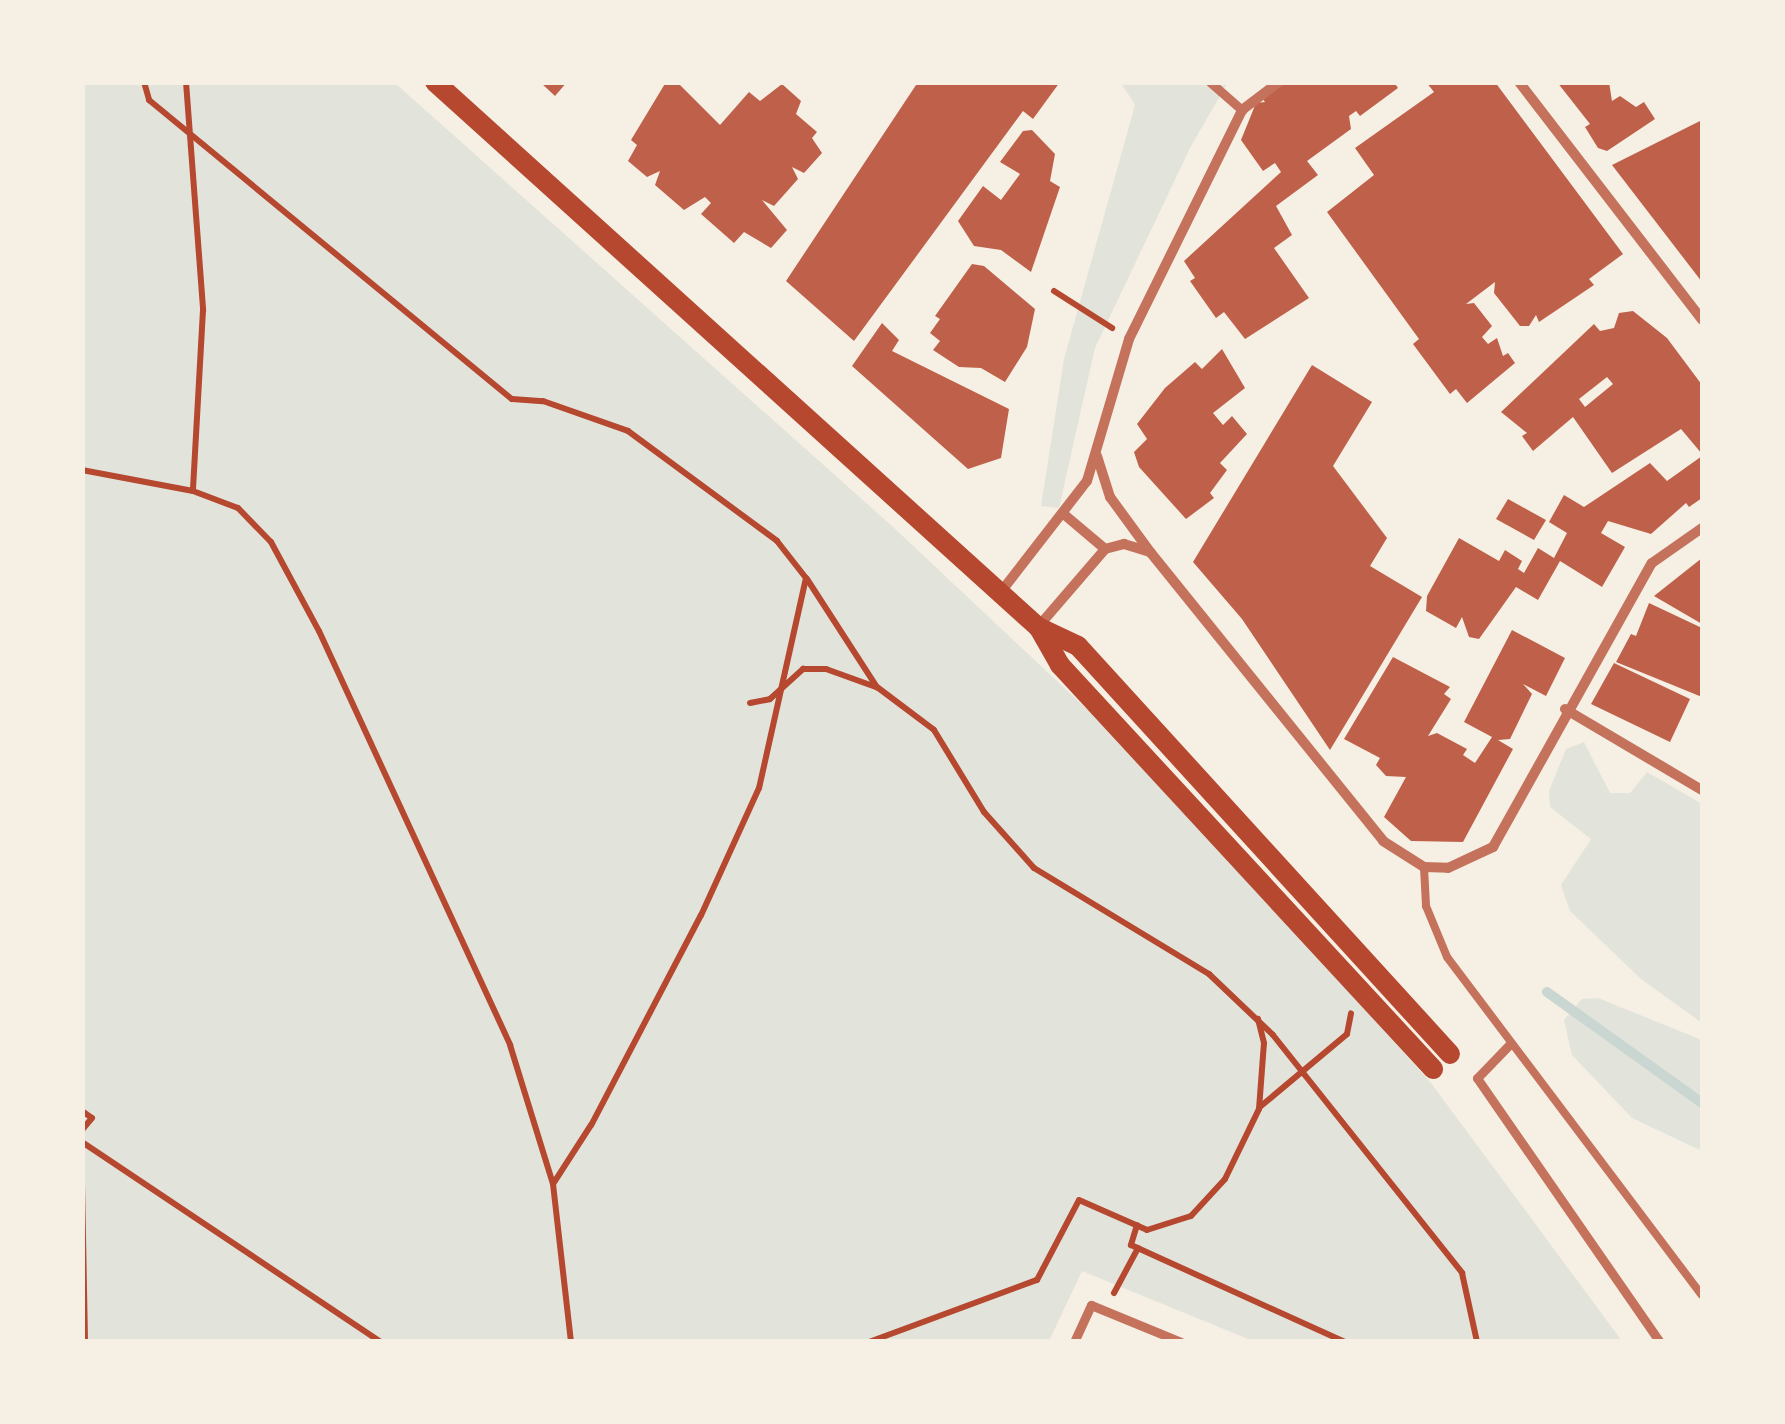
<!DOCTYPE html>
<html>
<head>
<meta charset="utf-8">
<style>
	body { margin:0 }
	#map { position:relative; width:1785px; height:1424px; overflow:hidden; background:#f6efe4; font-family:Montserrat,sans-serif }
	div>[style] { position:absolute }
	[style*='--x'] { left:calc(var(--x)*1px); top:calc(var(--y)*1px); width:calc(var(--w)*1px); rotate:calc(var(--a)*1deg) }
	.green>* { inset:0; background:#e2e4dc }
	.stream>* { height:10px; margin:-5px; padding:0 5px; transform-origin:5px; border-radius:5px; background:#c9d6d2 }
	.building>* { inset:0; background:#bf614a }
	.path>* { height:6px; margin:-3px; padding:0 3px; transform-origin:3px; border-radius:3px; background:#b5482f }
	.service>* { height:8px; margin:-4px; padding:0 4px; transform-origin:4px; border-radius:4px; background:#c5725c }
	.pedestrian>* { height:9px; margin:-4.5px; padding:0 4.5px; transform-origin:4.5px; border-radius:4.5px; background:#c5725c }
	.minor>* { height:10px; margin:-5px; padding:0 5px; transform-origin:5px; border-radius:5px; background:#c5725c }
	.secondary>* { height:20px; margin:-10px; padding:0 10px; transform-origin:10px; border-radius:10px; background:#b5482f }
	span { translate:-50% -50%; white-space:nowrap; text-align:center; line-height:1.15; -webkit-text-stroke:10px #f6efe4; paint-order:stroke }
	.frame { position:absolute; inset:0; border:85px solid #f6efe4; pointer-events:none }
</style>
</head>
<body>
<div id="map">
	<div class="green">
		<div style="clip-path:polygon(82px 83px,395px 83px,892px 526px,1144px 763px,1431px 1083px,1622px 1341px,1253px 1341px,1082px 1271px,1049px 1341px,83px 1341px)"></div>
		<div style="clip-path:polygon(1121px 83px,1227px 84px,1191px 146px,1095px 348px,1059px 508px,1041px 506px,1064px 359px,1135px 105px)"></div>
		<div style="clip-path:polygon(1584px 742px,1610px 793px,1630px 793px,1647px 772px,1702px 804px,1702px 1023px,1641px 979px,1570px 911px,1561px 885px,1591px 839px,1550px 807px,1549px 791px,1566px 749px)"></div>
		<div style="clip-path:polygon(1598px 998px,1702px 1040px,1702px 1151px,1632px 1118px,1572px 1055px,1564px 1020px,1582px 999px)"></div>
	</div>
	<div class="stream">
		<div style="--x:1547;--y:992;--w:191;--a:35.6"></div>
	</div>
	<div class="building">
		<div style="clip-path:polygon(540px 82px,567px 82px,555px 96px)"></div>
		<div style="clip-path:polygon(666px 82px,678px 83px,720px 125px,749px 92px,760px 101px,782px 84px,801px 101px,796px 114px,817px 132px,812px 138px,822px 153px,804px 173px,792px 167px,798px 179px,774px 206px,762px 200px,787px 230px,771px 248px,744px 232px,734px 243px,701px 214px,711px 203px,705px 197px,684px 210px,655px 185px,660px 171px,647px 177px,628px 161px,637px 145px,631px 140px)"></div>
		<div style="clip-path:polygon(918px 82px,1060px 82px,1033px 119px,1023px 111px,854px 341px,786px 281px)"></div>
		<div style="clip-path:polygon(1281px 82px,1394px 82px,1398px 88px,1360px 116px,1356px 111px,1349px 116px,1351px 129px,1307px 161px,1318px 175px,1276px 206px,1292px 235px,1274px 248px,1309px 298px,1245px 339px,1224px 312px,1216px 318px,1190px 281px,1195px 278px,1184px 261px,1281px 172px,1275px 163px,1263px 171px,1241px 140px,1256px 103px,1265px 102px,1261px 97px)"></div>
		<div style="clip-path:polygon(1426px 82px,1495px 82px,1623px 254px,1589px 279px,1594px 285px,1539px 322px,1536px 315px,1529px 326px,1520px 326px,1494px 293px,1495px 282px,1466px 304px,1474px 303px,1492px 326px,1482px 337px,1488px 344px,1497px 338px,1503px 356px,1508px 353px,1515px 363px,1467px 403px,1456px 389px,1450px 394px,1413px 344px,1419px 339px,1327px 212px,1374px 175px,1355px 148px,1434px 92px)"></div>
		<div style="clip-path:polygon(1557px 82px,1609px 82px,1612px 101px,1620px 96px,1636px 107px,1644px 102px,1655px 119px,1607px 151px,1598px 148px,1585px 127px,1590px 124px)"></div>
		<div style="clip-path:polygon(1702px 120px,1702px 282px,1612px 165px)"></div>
		<div style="clip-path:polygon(1032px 130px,1055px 154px,1050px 181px,1060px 187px,1031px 272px,1001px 250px,974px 246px,958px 221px,983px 186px,1001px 200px,1020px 174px,1000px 162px,1023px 131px)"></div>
		<div style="clip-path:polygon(972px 264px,984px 266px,1035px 309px,1027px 347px,1005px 382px,981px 368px,959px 367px,933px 350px,940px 341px,930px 333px,940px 319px,935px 316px)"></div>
		<div style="clip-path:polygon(evenodd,1633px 311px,1667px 338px,1702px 385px,1702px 454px,1681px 429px,1612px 473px,1573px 417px,1533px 451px,1522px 436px,1527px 433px,1501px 412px,1594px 324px,1600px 331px,1614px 328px,1619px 313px,1633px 311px,1607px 377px,1613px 384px,1585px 407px,1579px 399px,1607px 377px)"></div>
		<div style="clip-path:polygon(882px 323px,899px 340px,892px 351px,1009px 409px,1001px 458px,968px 469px,852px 366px)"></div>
		<div style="clip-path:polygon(1222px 349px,1245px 388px,1213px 413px,1223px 425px,1232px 416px,1247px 434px,1220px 463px,1227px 470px,1210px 493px,1214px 498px,1186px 519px,1139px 467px,1134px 452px,1147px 439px,1137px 424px,1165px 388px,1195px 362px,1202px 369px)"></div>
		<div style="clip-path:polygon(1312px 365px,1372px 402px,1333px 466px,1387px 538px,1370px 566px,1422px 597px,1330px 750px,1242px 619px,1193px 562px)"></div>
		<div style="clip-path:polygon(1702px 456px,1702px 498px,1689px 507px,1686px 503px,1651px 534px,1608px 521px,1601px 533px,1625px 547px,1602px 587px,1560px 561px,1538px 600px,1516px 587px,1479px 639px,1469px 637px,1462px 617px,1456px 628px,1426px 611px,1427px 596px,1459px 538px,1499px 561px,1505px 550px,1522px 561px,1518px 569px,1524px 573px,1538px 548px,1554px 558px,1567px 533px,1549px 522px,1564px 495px,1584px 507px,1650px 463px,1667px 481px)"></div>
		<div style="clip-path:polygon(1508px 499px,1546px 520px,1534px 540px,1496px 519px)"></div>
		<div style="clip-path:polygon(1702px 558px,1702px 624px,1654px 596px)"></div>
		<div style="clip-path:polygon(1649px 603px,1702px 628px,1702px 697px,1616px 662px,1631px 634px,1636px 636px)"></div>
		<div style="clip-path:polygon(1512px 630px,1565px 658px,1546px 696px,1523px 684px,1532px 694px,1510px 739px,1498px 740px,1513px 749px,1463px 842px,1411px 841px,1384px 817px,1406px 777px,1386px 776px,1376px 765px,1380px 758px,1344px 739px,1393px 657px,1450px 687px,1444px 694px,1451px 699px,1428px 736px,1437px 733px,1467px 749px,1463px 755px,1475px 763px,1492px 737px,1464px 722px)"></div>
		<div style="clip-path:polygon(1614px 663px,1690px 699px,1670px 742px,1591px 704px)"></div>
	</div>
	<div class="path">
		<div style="--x:144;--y:82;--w:19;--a:74"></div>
		<div style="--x:149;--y:100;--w:470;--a:39.5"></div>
		<div style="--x:512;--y:399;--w:31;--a:4"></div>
		<div style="--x:543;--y:401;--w:90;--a:19.4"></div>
		<div style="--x:628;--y:431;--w:185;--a:36.4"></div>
		<div style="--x:777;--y:541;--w:47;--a:51.9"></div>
		<div style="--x:806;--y:578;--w:215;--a:102.6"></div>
		<div style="--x:759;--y:788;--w:140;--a:114.5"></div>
		<div style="--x:701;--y:915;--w:237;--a:117.6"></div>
		<div style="--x:591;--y:1125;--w:70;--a:122.8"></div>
		<div style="--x:186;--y:82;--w:229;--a:85.7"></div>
		<div style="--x:203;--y:310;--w:181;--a:93.2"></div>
		<div style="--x:1054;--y:291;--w:69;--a:32.5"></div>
		<div style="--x:82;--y:470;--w:113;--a:10.7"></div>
		<div style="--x:193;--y:491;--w:48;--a:20.7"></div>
		<div style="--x:238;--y:508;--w:47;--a:45.9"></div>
		<div style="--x:271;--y:542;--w:101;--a:61.7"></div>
		<div style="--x:319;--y:631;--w:456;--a:65.2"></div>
		<div style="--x:510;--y:1045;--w:145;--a:72.8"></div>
		<div style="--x:553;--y:1184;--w:159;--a:83.5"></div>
		<div style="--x:807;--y:579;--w:129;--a:57.1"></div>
		<div style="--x:877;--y:687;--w:71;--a:37"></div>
		<div style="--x:934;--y:730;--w:96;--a:58.6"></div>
		<div style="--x:984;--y:812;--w:75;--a:48.2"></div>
		<div style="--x:1034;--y:868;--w:205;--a:31.2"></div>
		<div style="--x:1209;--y:974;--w:88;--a:43.6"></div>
		<div style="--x:1273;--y:1035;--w:304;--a:51.5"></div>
		<div style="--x:1462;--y:1273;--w:71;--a:77.7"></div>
		<div style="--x:750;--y:703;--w:20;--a:-11"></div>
		<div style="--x:770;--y:699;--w:45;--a:-42.3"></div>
		<div style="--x:803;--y:669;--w:23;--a:0"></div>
		<div style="--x:826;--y:669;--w:53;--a:19.8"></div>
		<div style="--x:1261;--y:1106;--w:112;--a:-39.9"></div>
		<div style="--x:1347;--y:1034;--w:21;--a:-79"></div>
		<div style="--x:82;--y:1111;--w:12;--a:35"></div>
		<div style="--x:92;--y:1118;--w:16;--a:130"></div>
		<div style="--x:82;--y:1142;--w:360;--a:33.8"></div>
		<div style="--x:82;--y:1184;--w:158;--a:88.9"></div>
		<div style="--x:1137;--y:1225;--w:21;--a:107"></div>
		<div style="--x:1131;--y:1245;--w:235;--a:24.4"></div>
		<div style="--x:1114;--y:1293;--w:51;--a:-61.9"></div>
		<div style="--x:869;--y:1342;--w:179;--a:-20.3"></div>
		<div style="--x:1037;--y:1280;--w:90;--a:-62.3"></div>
		<div style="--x:1079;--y:1200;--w:74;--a:23.8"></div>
		<div style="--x:1147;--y:1230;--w:46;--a:-17.7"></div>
		<div style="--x:1191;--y:1216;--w:50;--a:-47.4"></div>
		<div style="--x:1225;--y:1179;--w:78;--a:-64.1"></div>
		<div style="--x:1259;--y:1109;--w:66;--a:-85.7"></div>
		<div style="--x:1264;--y:1043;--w:25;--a:-104"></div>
	</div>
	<div class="service">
		<div style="--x:1424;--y:867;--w:39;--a:87"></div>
		<div style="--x:1426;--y:906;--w:55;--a:67.6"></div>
		<div style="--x:1447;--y:957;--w:423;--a:53"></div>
	</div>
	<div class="pedestrian">
		<div style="--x:1210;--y:82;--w:43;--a:41.2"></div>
		<div style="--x:1509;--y:1045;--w:46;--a:134.1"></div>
		<div style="--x:1477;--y:1078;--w:321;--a:55.3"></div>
		<div style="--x:1074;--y:1342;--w:41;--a:-65.3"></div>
		<div style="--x:1091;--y:1305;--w:97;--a:22.3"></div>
	</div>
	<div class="minor">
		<div style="--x:1519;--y:82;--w:300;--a:52.4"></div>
		<div style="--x:1097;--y:456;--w:43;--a:72.4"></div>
		<div style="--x:1110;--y:497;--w:69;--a:53.8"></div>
		<div style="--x:1151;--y:553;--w:370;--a:51.1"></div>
		<div style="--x:1383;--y:841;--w:49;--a:32.4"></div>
		<div style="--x:1424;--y:867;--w:24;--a:2"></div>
		<div style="--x:1448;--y:868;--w:50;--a:-25"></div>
		<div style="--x:1493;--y:847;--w:325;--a:-60.8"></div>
		<div style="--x:1652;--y:563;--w:61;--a:-35"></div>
		<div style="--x:1066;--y:516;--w:51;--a:40.2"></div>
		<div style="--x:1000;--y:593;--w:142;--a:-52.2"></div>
		<div style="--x:1087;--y:481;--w:148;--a:-73.5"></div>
		<div style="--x:1129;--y:339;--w:255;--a:-63.7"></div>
		<div style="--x:1242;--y:110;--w:46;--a:-37.1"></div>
		<div style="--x:1038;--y:627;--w:103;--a:-49.3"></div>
		<div style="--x:1105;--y:549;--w:20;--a:-15"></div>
		<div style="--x:1124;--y:544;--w:27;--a:17"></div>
		<div style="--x:1565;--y:709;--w:159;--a:30.6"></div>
	</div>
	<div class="secondary">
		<div style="--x:435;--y:82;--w:813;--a:42.11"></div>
		<div style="--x:1038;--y:627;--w:44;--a:25.4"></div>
		<div style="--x:1078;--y:646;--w:552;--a:47.64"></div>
		<div style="--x:1039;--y:628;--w:43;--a:60.4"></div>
		<div style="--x:1060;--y:665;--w:550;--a:47.28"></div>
	</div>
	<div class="frame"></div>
</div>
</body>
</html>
